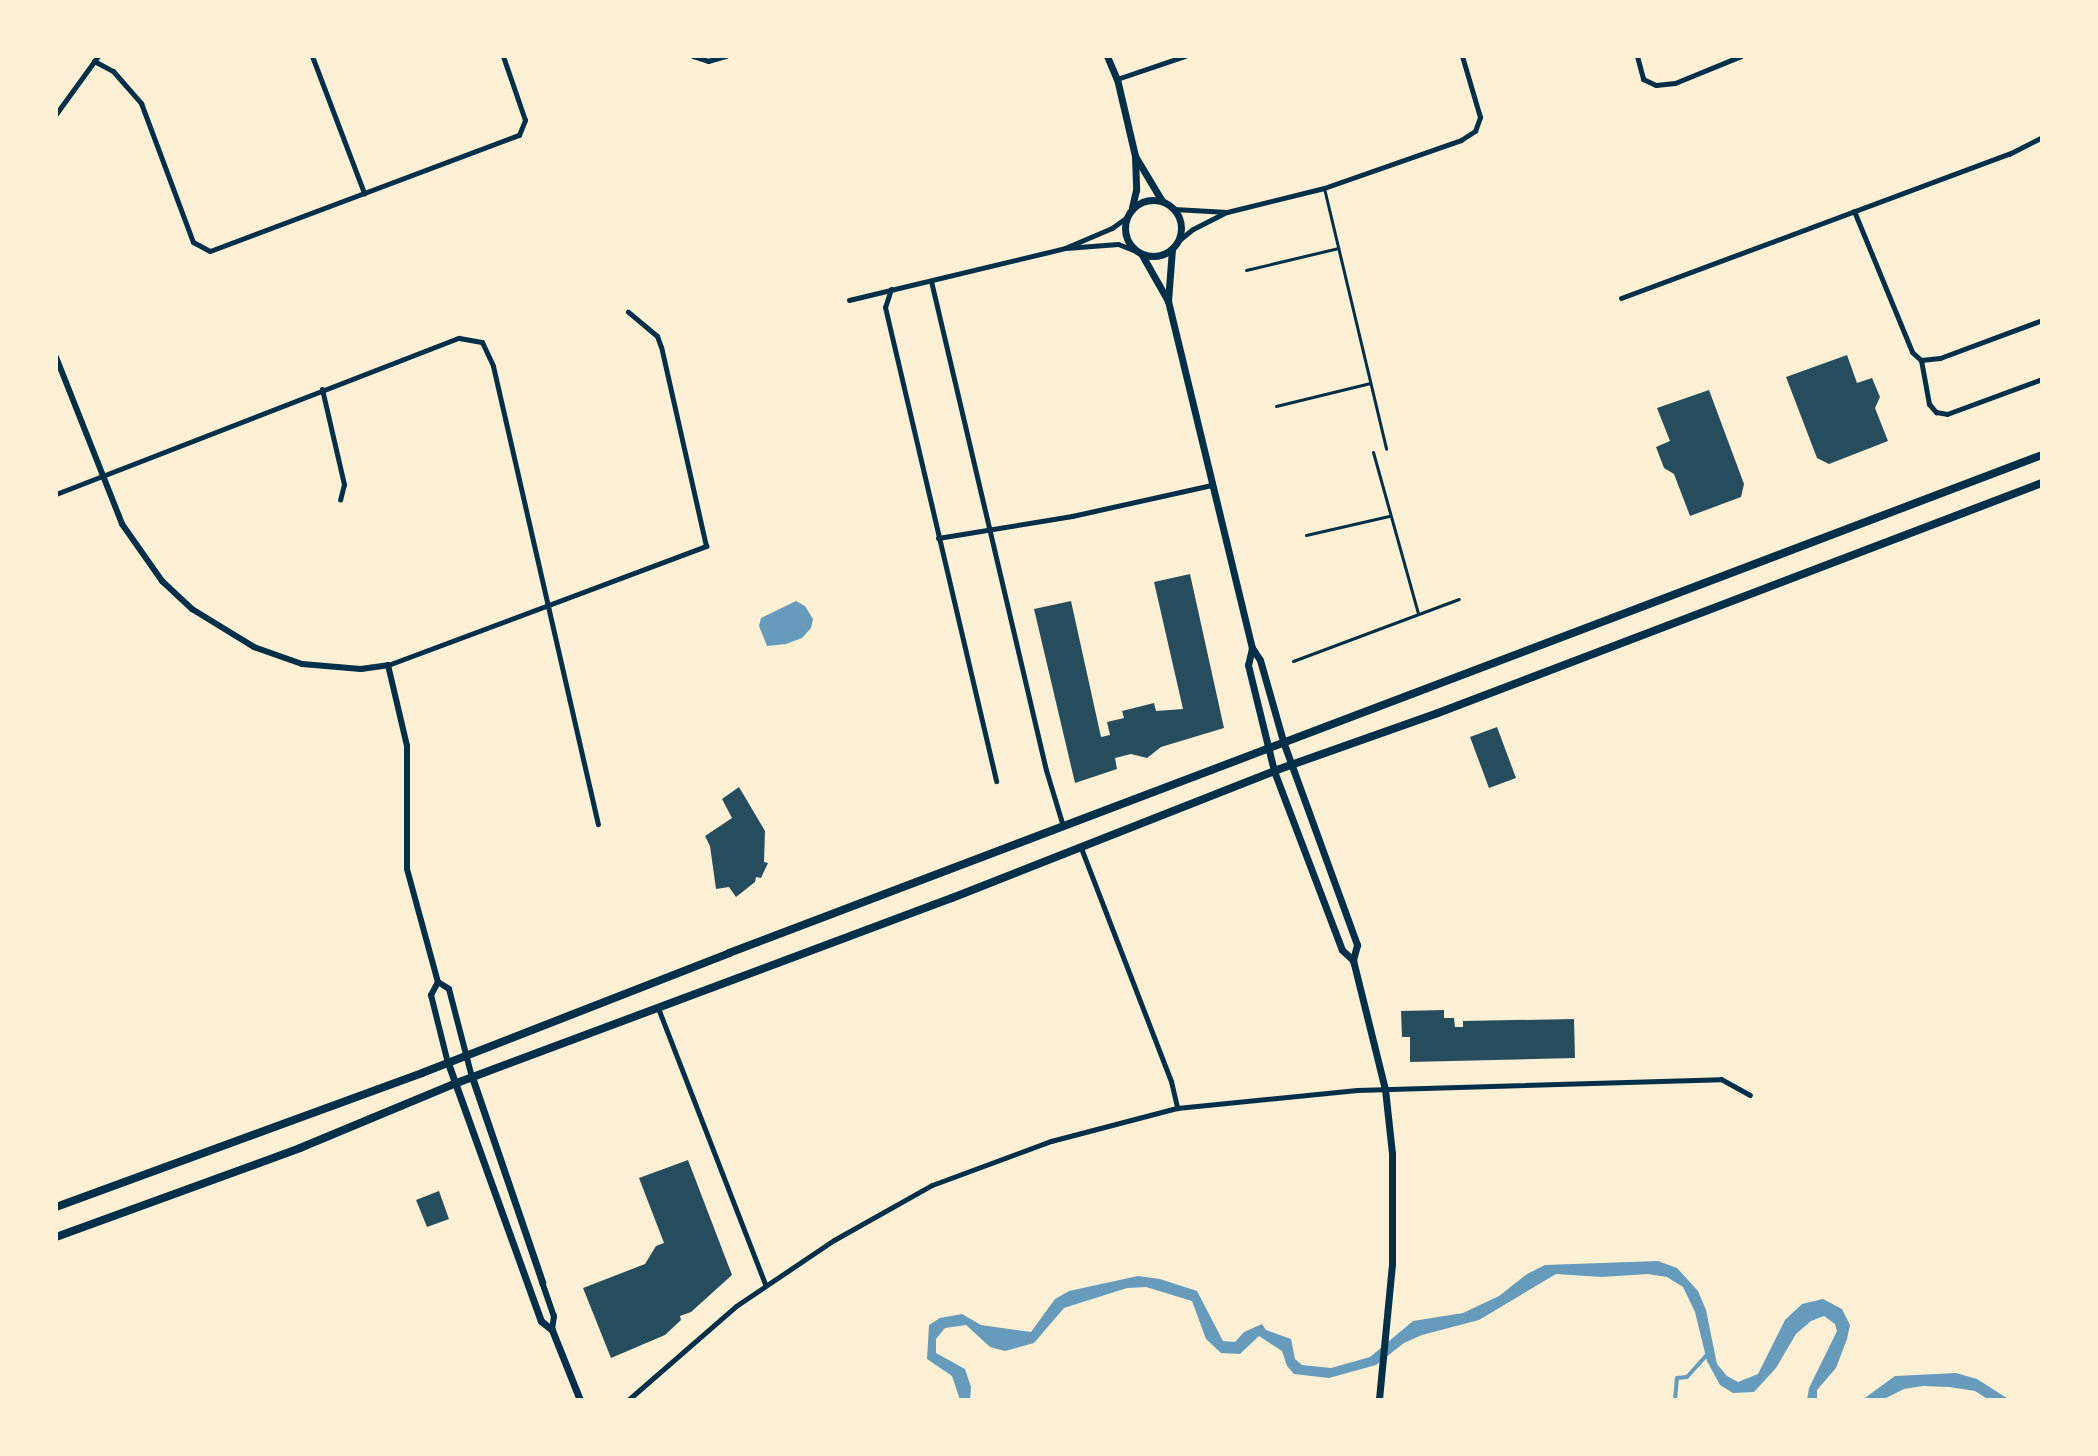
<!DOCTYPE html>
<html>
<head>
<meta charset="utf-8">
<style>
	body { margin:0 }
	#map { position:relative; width:2098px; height:1456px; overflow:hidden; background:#fdf0d5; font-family:"Fira Sans Condensed",sans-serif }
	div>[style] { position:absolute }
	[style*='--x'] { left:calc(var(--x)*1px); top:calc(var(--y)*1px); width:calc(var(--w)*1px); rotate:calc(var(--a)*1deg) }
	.water>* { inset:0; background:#669bbc }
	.stream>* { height:4px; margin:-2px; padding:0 2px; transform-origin:2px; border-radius:2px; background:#669bbc }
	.building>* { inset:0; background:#264d5e }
	.service>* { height:3px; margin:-1.5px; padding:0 1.5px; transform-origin:1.5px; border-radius:1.5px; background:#003049 }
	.minor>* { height:5px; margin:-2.5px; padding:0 2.5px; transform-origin:2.5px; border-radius:2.5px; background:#003049 }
	.tertiary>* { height:6px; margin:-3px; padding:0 3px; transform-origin:3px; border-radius:3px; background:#003049 }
	.secondary>* { height:7px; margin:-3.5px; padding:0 3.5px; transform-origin:3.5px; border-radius:3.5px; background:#003049 }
	.secondary>.ring { margin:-3.5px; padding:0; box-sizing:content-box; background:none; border:7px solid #003049; border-radius:50% }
	.primary>* { height:8px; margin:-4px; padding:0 4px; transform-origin:4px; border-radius:4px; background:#003049 }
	span { translate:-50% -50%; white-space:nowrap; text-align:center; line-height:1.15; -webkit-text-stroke:6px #fdf0d5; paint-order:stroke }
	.frame { position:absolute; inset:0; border:58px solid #fdf0d5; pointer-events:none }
</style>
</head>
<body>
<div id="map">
	<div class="water">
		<div style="clip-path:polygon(796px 601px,805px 606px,813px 619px,811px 628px,802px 638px,786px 644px,767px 646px,759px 626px,761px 618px)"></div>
		<div style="clip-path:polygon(1658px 1261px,1677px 1268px,1698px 1291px,1706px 1310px,1717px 1364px,1727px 1376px,1738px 1382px,1758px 1374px,1785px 1320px,1802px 1304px,1823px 1299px,1842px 1309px,1850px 1325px,1847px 1339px,1836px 1368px,1817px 1390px,1817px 1400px,1807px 1400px,1809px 1388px,1837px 1331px,1835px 1324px,1824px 1316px,1811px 1321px,1796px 1334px,1776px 1368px,1754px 1392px,1733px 1393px,1720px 1385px,1707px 1361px,1695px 1312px,1683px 1287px,1667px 1277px,1648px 1274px,1601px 1277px,1556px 1274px,1479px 1320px,1422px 1335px,1404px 1343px,1376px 1365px,1329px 1378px,1294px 1374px,1287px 1366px,1282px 1351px,1259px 1336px,1240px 1354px,1221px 1353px,1206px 1339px,1192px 1301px,1146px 1287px,1127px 1288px,1064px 1308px,1034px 1343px,1005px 1351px,990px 1347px,966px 1325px,945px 1328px,936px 1339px,936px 1353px,965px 1369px,971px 1387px,970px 1400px,960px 1400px,952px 1376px,927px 1359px,929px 1325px,940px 1318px,962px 1314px,981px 1325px,1031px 1332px,1055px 1299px,1069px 1291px,1138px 1276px,1160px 1279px,1197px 1291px,1223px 1341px,1235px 1342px,1244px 1332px,1262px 1324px,1266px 1330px,1291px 1339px,1295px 1359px,1302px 1365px,1331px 1368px,1370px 1357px,1413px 1321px,1463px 1313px,1499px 1296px,1527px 1274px,1545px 1265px)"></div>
		<div style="clip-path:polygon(1956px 1373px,1977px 1379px,2010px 1400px,1989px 1400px,1975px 1391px,1949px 1387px,1923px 1386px,1904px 1389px,1882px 1400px,1862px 1400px,1895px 1376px)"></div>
	</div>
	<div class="stream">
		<div style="--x:1675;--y:1400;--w:22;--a:-85"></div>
		<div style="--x:1677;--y:1378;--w:10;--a:-6"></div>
		<div style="--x:1687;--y:1377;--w:31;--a:-48"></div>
		<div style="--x:1708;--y:1354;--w:4;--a:14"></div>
	</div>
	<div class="building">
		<div style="clip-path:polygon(1847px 355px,1857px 383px,1872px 378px,1880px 397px,1875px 408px,1888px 441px,1829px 464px,1817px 458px,1786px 377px)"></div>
		<div style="clip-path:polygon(1709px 390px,1744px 484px,1741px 497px,1690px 516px,1674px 474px,1664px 468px,1656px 447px,1670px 441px,1657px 408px)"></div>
		<div style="clip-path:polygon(1190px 574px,1224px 728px,1161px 747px,1147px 758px,1131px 754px,1115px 758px,1117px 769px,1075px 783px,1034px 609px,1071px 601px,1101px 737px,1110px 735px,1107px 722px,1124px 718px,1122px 711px,1154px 703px,1156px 711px,1183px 709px,1154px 582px)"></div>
		<div style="clip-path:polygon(1497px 727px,1516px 778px,1489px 788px,1470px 737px)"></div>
		<div style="clip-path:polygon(739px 787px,765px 831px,764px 862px,768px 863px,761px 878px,756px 877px,755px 882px,736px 897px,729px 887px,716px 889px,710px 846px,705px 836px,732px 818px,722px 799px)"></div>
		<div style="clip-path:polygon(1444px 1010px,1444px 1018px,1454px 1018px,1455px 1027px,1463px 1027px,1463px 1021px,1574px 1019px,1575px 1058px,1410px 1062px,1410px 1037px,1402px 1037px,1401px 1011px)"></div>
		<div style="clip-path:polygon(688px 1160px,732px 1275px,691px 1312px,680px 1316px,681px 1320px,665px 1335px,611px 1358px,583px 1288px,645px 1264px,656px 1246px,664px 1243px,639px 1178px)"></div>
		<div style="clip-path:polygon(439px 1191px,449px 1219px,427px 1227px,416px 1200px)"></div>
	</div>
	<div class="service">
		<div style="--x:1324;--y:188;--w:268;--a:76.6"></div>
		<div style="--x:1246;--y:270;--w:95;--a:-13.4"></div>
		<div style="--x:1276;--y:406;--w:97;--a:-13.7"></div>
		<div style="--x:1373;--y:452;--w:167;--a:74.4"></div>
		<div style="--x:1306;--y:535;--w:85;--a:-12.9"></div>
		<div style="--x:1293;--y:661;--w:177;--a:-20.5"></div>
	</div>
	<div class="minor">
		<div style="--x:312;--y:56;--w:147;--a:69.2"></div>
		<div style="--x:693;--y:56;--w:16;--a:18"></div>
		<div style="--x:708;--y:61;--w:19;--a:-16"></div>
		<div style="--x:1637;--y:56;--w:24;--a:75"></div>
		<div style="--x:1643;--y:79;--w:14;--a:25"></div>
		<div style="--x:1656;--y:85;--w:19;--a:-6"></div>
		<div style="--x:1675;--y:83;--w:71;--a:-22.2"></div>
		<div style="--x:94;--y:61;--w:21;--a:28"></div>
		<div style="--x:113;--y:71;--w:43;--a:48.8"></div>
		<div style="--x:141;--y:103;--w:148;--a:69.5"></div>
		<div style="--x:193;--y:242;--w:19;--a:28"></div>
		<div style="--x:210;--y:251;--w:330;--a:-20.6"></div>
		<div style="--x:519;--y:135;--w:16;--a:-68"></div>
		<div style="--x:525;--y:120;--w:68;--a:-109"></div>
		<div style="--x:1117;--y:79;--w:72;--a:-18.7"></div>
		<div style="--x:56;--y:114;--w:72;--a:-54.1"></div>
		<div style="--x:1174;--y:209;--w:53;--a:3.2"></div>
		<div style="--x:1227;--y:212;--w:100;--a:-13.9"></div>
		<div style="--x:1324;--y:188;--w:145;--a:-19.3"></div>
		<div style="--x:1461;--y:140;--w:17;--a:-33"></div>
		<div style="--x:1475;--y:131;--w:15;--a:-70"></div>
		<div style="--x:1480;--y:117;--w:64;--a:-106.4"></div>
		<div style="--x:1854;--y:211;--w:152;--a:67.6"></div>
		<div style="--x:1912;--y:352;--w:12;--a:42"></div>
		<div style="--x:1921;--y:360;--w:19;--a:-6"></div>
		<div style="--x:1940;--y:358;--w:109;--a:-20.4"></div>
		<div style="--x:1178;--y:241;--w:19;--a:-39"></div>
		<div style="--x:1193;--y:229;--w:37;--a:-27"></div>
		<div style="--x:1066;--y:248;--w:52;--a:-4.4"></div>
		<div style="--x:1118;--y:244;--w:17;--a:21"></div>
		<div style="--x:931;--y:281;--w:502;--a:76.77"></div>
		<div style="--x:1046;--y:770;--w:59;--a:73.1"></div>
		<div style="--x:891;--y:289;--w:19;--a:108"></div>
		<div style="--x:885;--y:307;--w:487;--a:76.8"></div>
		<div style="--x:1621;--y:298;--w:414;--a:-20.4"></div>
		<div style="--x:2009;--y:154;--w:37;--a:-27"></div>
		<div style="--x:849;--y:300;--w:222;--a:-13.5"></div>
		<div style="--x:1065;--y:248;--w:51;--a:-23.1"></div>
		<div style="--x:1112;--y:228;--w:17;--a:-36"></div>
		<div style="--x:1921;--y:360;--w:45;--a:79.7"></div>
		<div style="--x:1929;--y:404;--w:11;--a:49"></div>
		<div style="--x:1936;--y:412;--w:11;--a:10"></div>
		<div style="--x:1947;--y:414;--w:101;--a:-20.2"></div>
		<div style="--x:322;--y:389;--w:98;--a:77"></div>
		<div style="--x:344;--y:484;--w:16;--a:104"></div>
		<div style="--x:56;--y:494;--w:432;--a:-21.2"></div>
		<div style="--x:459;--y:338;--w:23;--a:10"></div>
		<div style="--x:482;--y:342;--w:26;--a:65"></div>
		<div style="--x:493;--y:366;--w:470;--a:77.1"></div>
		<div style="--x:938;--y:538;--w:136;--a:-9.3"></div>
		<div style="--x:1072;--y:516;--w:143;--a:-12.5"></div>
		<div style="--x:388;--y:665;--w:340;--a:-20.5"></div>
		<div style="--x:706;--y:546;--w:204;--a:-102.7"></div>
		<div style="--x:661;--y:347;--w:12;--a:-110"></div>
		<div style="--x:657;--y:336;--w:38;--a:-140"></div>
		<div style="--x:1081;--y:848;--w:250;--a:68.9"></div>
		<div style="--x:1171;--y:1081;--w:28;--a:77"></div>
		<div style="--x:658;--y:1008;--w:296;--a:68.8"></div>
		<div style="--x:628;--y:1400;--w:143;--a:-41"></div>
		<div style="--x:736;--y:1306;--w:118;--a:-34"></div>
		<div style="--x:834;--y:1240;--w:112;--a:-29.3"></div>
		<div style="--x:932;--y:1185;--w:127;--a:-20.3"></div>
		<div style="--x:1051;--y:1141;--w:130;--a:-14.7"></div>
		<div style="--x:1177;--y:1108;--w:181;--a:-5.7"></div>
		<div style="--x:1357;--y:1090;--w:364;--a:-1.7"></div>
		<div style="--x:1721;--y:1079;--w:33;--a:29"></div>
	</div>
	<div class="tertiary">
		<div style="--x:56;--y:357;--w:180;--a:68.4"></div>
		<div style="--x:122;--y:524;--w:70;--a:54.9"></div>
		<div style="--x:162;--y:581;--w:41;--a:43"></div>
		<div style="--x:192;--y:609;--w:73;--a:31.5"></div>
		<div style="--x:254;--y:647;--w:51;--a:19.5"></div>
		<div style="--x:302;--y:664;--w:59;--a:4.8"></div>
		<div style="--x:361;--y:669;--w:27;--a:-8"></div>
		<div style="--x:388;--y:665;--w:83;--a:76.8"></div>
		<div style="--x:407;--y:746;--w:123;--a:90"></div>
		<div style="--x:407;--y:869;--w:117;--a:74.7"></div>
		<div style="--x:438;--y:982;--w:15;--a:118"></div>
		<div style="--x:431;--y:995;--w:70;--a:76"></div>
		<div style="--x:438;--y:982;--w:13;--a:32"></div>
		<div style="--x:449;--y:989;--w:91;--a:75.4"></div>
		<div style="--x:542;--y:1282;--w:36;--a:71"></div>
		<div style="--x:554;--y:1316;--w:14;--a:98"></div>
	</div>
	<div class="secondary">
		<div style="--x:1107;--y:56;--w:25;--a:67"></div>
		<div style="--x:1117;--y:79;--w:79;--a:76.8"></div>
		<div style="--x:1135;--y:156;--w:34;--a:88"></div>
		<div style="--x:1136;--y:190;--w:18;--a:103"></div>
		<div style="--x:1135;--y:156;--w:52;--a:59"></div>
		<div class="ring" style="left:1125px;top:200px;width:49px;height:49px"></div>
		<div style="--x:1142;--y:255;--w:53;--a:60.5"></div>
		<div style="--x:1168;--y:301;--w:357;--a:76.4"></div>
		<div style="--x:1252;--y:648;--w:14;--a:56"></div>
		<div style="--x:1260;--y:660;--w:87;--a:74.1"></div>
		<div style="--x:1284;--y:744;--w:214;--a:70"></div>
		<div style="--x:1357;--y:945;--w:16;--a:105"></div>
		<div style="--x:1353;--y:960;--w:133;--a:76.1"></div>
		<div style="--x:1385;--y:1089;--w:64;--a:83.8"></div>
		<div style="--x:1392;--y:1153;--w:111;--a:90"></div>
		<div style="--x:1392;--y:1264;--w:137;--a:95.5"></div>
		<div style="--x:1168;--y:301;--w:52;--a:-85.6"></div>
		<div style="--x:1252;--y:648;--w:17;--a:103"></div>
		<div style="--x:1248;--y:665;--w:109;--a:76.2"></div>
		<div style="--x:1274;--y:771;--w:191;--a:69.2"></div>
		<div style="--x:1342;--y:950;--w:15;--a:42"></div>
		<div style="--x:448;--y:1063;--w:274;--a:70.2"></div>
		<div style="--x:541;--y:1321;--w:14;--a:39"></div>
		<div style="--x:552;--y:1330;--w:75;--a:68.2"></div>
		<div style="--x:472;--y:1077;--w:217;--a:71.1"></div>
	</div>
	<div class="primary">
		<div style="--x:56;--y:1207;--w:390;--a:-20.1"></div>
		<div style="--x:422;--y:1073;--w:330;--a:-21.3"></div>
		<div style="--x:729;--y:953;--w:1404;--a:-20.77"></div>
		<div style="--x:56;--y:1237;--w:260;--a:-20"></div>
		<div style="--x:300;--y:1148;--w:167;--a:-22.6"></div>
		<div style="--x:454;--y:1084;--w:532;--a:-20.48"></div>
		<div style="--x:952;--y:898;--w:346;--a:-21.5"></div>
		<div style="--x:1274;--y:771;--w:174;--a:-19.5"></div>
		<div style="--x:1438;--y:713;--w:646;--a:-20.85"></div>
	</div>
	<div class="frame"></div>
</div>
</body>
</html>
